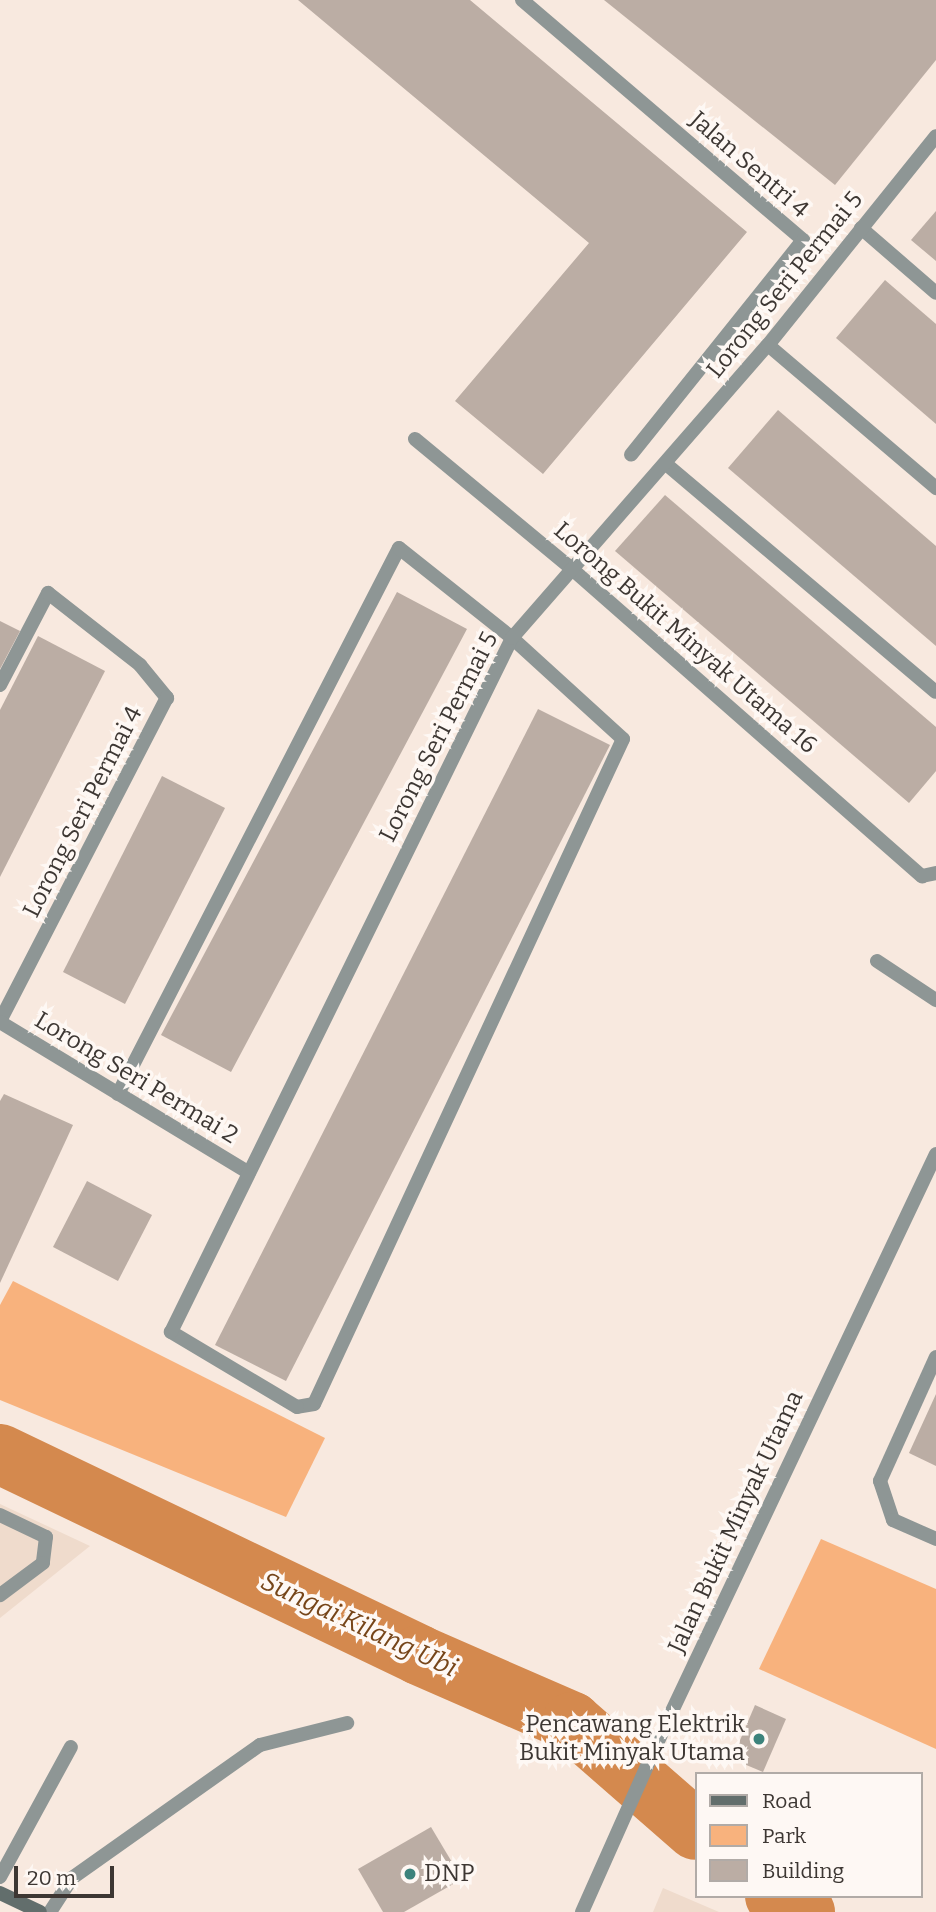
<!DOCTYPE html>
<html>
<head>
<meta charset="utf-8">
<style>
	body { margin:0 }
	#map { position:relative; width:936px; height:1912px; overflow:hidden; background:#f8e9df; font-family:Bitter,serif }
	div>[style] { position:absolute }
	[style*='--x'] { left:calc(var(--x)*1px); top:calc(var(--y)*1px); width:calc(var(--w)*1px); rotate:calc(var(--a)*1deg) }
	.built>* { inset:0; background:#efdbcc }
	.green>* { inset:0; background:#f8b27d }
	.river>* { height:60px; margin:-30px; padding:0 30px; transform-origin:30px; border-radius:30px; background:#d4894e }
	.building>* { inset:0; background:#bbada4 }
	.service>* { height:14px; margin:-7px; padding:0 7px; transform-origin:7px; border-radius:7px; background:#8e9695 }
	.minor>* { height:14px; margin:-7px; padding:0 7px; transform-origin:7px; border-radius:7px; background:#8e9695 }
	.secondary>* { height:14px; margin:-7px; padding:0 7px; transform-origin:7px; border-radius:7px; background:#626e6c }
	.dots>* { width:19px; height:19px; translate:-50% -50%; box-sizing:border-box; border:4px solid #fef8f4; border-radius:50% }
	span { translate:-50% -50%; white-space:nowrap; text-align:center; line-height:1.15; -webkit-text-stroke:7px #fef8f4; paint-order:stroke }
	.street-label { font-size:24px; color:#3d3733 }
	.poi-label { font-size:24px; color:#3d3733 }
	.right { translate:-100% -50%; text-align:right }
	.left { translate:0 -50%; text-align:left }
	.water-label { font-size:26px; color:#764519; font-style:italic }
	.legend { position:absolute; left:695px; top:1772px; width:228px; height:126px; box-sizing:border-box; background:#fef8f4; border:2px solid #b1aba7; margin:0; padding:9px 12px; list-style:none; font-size:21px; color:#3d3733 }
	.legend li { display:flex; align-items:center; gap:14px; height:35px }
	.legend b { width:35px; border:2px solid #b1aba7 }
	.scale { position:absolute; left:14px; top:1866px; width:100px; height:32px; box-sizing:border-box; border:4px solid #3d3733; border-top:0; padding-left:9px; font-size:21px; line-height:24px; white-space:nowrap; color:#3d3733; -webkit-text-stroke:5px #fef8f4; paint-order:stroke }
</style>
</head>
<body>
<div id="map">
	<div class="built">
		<div style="clip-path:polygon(0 1504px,90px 1546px,0 1618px)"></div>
		<div style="clip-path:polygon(663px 1888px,719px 1912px,653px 1912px)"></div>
	</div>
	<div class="green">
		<div style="clip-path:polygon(13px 1281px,325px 1438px,286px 1517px,0 1400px,0 1305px)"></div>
		<div style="clip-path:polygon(821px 1539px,936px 1589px,936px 1749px,759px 1669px)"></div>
	</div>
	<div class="river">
		<div style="--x:0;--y:1454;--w:465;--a:25.6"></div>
		<div style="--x:419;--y:1655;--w:167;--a:23.6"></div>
		<div style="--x:572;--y:1722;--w:164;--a:41.1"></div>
		<div style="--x:775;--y:1896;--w:34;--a:28"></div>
	</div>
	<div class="building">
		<div style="clip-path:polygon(298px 0,470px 0,747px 232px,543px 474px,455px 401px,589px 243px)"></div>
		<div style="clip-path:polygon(604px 0,936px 0,936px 60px,835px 185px)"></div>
		<div style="clip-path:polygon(936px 211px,936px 261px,911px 240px)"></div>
		<div style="clip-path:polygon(885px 280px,936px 324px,936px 424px,836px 338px)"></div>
		<div style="clip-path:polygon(778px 410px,936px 546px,936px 646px,728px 468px)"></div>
		<div style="clip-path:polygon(665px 495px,936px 727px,936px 771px,909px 803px,615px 551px)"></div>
		<div style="clip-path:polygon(397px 592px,467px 629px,231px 1072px,161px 1035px)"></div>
		<div style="clip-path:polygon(0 621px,20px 631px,0 669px)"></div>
		<div style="clip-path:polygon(38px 636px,105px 671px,0 877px,0 710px)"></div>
		<div style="clip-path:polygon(538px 709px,610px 745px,286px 1381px,215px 1345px)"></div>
		<div style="clip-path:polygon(162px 776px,225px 808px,125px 1004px,63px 972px)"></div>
		<div style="clip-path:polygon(4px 1094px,73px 1125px,0 1283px,0 1101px)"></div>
		<div style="clip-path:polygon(87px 1181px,152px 1215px,118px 1281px,53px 1247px)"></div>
		<div style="clip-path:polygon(936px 1394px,936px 1466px,909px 1453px)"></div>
		<div style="clip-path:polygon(755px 1705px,786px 1719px,763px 1772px,732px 1759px)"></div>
		<div style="clip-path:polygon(431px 1827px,462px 1879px,404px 1912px,383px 1912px,358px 1869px)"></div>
	</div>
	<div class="service">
		<div style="--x:861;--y:228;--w:99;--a:40.9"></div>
		<div style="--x:666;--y:464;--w:353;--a:40.2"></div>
		<div style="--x:0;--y:685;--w:104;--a:-62.4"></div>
		<div style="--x:48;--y:593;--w:117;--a:38"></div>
		<div style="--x:140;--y:665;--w:43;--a:50.7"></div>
		<div style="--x:877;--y:961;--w:71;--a:33.5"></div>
		<div style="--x:118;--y:1094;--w:614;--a:-62.77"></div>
		<div style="--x:399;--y:548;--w:144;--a:38.5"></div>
		<div style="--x:512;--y:638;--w:150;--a:42.3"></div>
		<div style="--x:623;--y:739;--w:733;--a:114.92"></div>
		<div style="--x:314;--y:1404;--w:17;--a:170"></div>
		<div style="--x:297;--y:1407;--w:147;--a:-149.2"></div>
		<div style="--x:0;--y:1515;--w:51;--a:25.6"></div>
		<div style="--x:46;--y:1537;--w:26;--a:97"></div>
		<div style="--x:43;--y:1563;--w:54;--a:143.3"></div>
		<div style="--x:0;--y:1877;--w:148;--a:-61.4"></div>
		<div style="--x:50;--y:1912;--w:40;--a:-57.1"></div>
		<div style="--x:72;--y:1878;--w:230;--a:-35.3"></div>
		<div style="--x:260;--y:1745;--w:90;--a:-14.2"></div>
	</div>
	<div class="minor">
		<div style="--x:522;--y:0;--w:370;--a:40.5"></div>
		<div style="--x:803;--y:240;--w:275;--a:128.7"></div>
		<div style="--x:768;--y:345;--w:221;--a:40.4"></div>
		<div style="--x:415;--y:439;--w:204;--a:39.6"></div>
		<div style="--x:572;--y:569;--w:466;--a:41.3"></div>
		<div style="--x:922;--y:876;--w:14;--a:-12"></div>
		<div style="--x:0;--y:1021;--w:364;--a:-62.7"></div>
		<div style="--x:0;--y:1022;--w:291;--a:31.2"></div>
		<div style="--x:171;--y:1332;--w:773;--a:-63.83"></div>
		<div style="--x:512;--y:638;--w:389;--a:-48.9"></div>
		<div style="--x:768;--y:345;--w:268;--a:-51.2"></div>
		<div style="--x:936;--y:1357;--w:136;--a:114.3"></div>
		<div style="--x:880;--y:1481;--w:41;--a:71.6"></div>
		<div style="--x:893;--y:1520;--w:47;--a:23.8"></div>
		<div style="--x:582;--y:1912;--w:201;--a:-66"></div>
		<div style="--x:664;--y:1728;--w:635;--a:-64.65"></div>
	</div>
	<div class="secondary">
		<div style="--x:0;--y:1893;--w:44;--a:25.4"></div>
	</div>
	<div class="dots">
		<div style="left:759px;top:1739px;background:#3c837c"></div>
		<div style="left:410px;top:1874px;background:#3c837c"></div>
	</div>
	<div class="street-label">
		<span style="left:749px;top:165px;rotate:41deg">Jalan Sentri 4</span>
		<span style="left:785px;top:285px;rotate:-51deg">Lorong Seri Permai 5</span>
		<span style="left:685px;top:638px;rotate:41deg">Lorong Bukit Minyak Utama 16</span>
		<span style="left:439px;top:737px;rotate:-63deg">Lorong Seri Permai 5</span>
		<span style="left:83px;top:812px;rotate:-63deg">Lorong Seri Permai 4</span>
		<span style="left:136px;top:1078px;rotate:31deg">Lorong Seri Permai 2</span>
		<span style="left:736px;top:1522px;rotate:-65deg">Jalan Bukit Minyak Utama</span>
	</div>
	<div class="poi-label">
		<span class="right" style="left:745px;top:1739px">Pencawang Elektrik<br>Bukit Minyak Utama</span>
		<span class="left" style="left:424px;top:1874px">DNP</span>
	</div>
	<div class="water-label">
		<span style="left:359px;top:1625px;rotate:25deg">Sungai Kilang Ubi</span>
	</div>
	<ul class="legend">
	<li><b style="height:9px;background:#626e6c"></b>Road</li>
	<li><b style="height:19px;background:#f8b27d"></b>Park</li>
	<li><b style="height:19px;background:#bbada4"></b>Building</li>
	</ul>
	<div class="scale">20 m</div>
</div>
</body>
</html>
